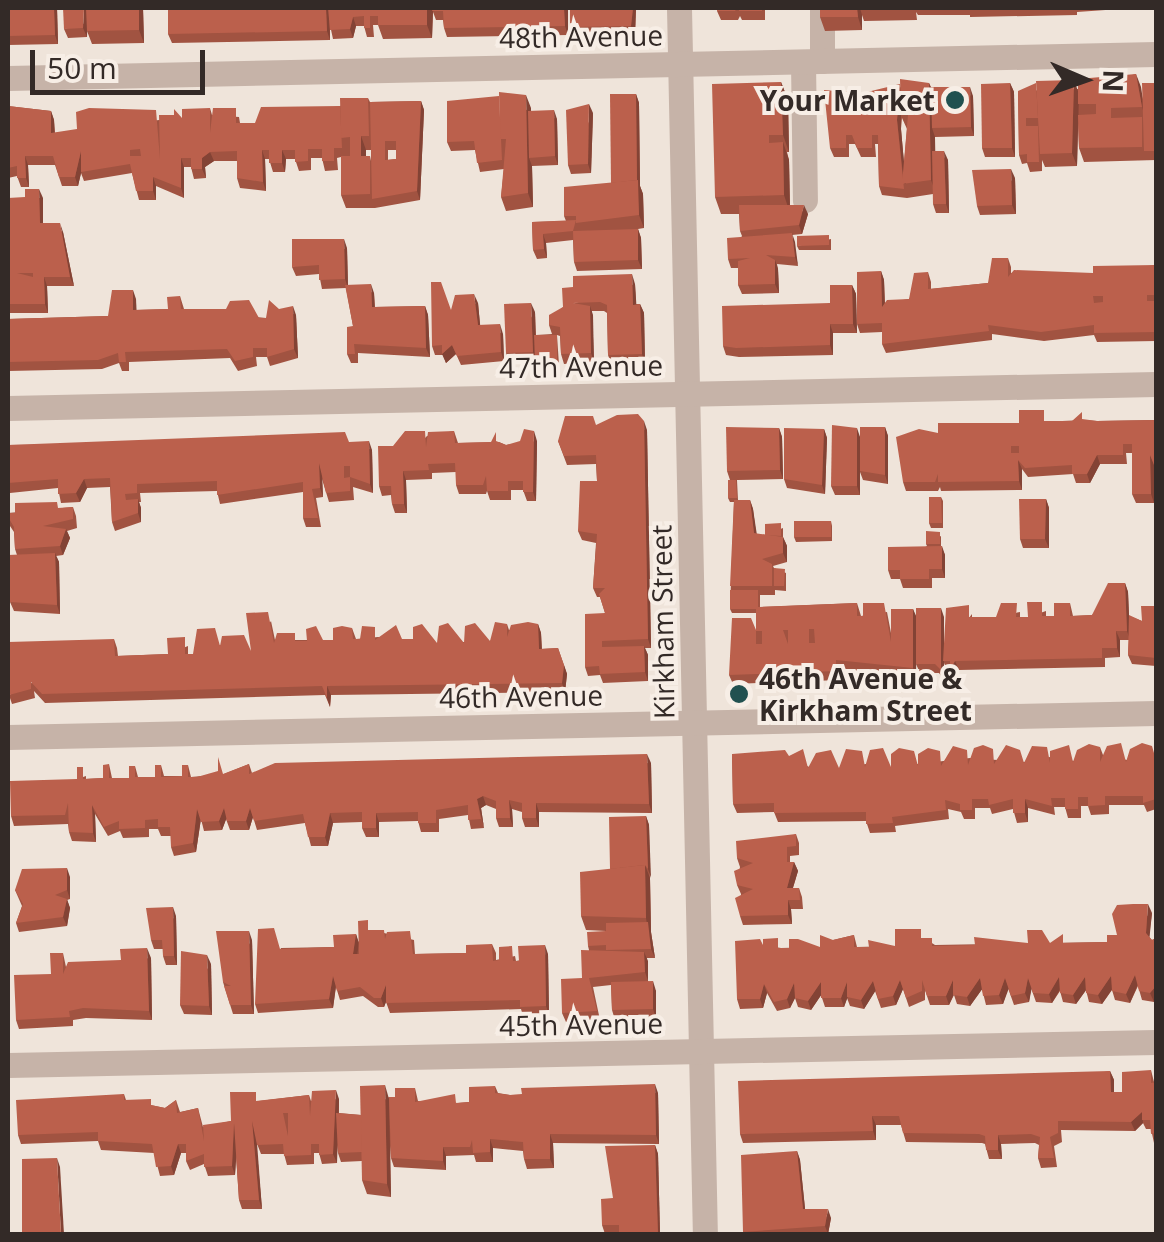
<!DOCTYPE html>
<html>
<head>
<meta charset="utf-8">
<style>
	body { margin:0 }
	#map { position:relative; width:1164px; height:1242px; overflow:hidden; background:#efe4da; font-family:"Open Sans",sans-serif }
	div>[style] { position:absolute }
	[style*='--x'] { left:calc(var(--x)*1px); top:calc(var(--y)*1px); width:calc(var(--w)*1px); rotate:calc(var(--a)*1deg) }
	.minor>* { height:25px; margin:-12.5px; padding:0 12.5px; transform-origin:12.5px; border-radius:12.5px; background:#c6b3a8 }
	.wall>* { inset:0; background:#a15341 }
	.shaded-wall>* { inset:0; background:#834335 }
	.building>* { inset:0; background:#bb604c }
	.dots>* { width:28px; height:28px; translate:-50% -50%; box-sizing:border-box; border:5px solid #f7eee6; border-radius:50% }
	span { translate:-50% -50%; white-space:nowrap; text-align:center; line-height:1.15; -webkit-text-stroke:8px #f7eee6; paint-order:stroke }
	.street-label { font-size:28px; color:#332a27 }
	.poi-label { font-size:28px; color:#332a27; font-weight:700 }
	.right { translate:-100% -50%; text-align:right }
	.left { translate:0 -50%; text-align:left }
	.frame { position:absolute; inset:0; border:10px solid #332a27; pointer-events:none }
	.north { position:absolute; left:1034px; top:30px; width:100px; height:100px; -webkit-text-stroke:8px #f7eee6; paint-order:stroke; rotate:92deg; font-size:28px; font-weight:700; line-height:40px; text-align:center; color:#332a27 }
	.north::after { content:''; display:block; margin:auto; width:35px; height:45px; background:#332a27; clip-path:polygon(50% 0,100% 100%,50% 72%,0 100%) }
	.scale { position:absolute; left:30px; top:50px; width:175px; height:45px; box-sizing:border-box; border:5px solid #332a27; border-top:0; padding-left:12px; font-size:30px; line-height:35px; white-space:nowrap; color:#332a27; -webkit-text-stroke:8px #f7eee6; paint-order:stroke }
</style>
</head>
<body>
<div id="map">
	<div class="minor">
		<div style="--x:679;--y:8;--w:1226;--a:88.79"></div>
		<div style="--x:822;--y:8;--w:53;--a:90"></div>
		<div style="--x:803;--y:62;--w:138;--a:89.2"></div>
		<div style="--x:8;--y:78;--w:1148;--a:-1.2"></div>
		<div style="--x:8;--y:408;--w:1148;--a:-1.2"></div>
		<div style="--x:8;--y:737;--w:1148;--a:-1.2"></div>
		<div style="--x:8;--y:1065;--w:1148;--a:-1.15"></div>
	</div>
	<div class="wall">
		<div style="clip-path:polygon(8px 8px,57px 8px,58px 44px,8px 45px)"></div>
		<div style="clip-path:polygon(143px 8px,144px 43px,92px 44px,87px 31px,87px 37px,68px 38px,64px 29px)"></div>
		<div style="clip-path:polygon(168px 8px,568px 8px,568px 35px,447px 37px,444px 28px,443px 20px,436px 20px,433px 12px,432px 38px,383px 39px,378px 25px,373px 25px,374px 37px,367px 37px,364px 26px,356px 26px,353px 38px,333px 39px,330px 25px,330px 40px,172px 43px,168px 34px)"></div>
		<div style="clip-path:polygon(570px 8px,636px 8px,635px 35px,573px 36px,570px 27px)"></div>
		<div style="clip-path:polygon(765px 8px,765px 20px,742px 20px,740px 16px,738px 20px,721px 20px,717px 11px)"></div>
		<div style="clip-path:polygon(820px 8px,1134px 8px,1077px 12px,1077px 15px,970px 17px,970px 15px,918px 15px,916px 12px,917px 20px,864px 21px,862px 15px,862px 30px,825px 31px,820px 17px)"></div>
		<div style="clip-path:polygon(1136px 74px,1143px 100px,1156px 83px,1156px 160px,1084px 162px,1079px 148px,1078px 123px,1077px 166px,1045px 167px,1042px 160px,1042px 171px,1030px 172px,1027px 163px,1022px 164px,1019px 155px,1018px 91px,1078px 89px)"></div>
		<div style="clip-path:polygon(781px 82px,788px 100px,789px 152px,787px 152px,789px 160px,790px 205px,808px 214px,802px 234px,792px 235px,798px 266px,777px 264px,778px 269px,779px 293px,742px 294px,738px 285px,738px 268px,731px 268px,728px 259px,742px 236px,740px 231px,739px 214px,721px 214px,715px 197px)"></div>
		<div style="clip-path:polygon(evenodd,929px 83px,931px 87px,973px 96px,974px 136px,935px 137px,935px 151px,948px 160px,949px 213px,936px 213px,933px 204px,933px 194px,907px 198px,882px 195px,879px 186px,878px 144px,875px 144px,876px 157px,861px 157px,855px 144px,849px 144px,849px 157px,834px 157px,830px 148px,863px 93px,929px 83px,902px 118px,907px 129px,904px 164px,901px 129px,902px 118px)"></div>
		<div style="clip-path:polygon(1010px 83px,1014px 92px,1015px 157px,985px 157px,982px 148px)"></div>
		<div style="clip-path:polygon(636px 94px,639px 103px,640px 186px,643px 194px,644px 228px,638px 229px,641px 238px,642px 269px,577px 271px,574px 262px,573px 240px,546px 243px,547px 258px,537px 259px,533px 250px,532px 222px,566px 221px,564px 216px,611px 183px)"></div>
		<div style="clip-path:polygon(evenodd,368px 98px,370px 102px,421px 101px,424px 110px,420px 200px,375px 208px,346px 208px,341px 195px,341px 157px,337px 158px,338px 170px,325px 171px,322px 158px,311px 158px,311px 170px,299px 171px,295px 159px,286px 159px,285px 172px,273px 172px,269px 159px,265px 159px,266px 191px,240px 188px,237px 178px,237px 161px,214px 161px,205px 167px,206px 178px,194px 179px,191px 167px,184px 167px,184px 198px,156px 186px,156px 200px,139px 200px,132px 173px,84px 181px,81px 173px,78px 186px,62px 186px,55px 165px,28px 165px,29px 187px,21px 187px,17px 176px,8px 178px,8px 106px,51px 111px,54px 120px,55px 133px,159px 120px,182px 118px,210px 108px,212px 115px,239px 117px,240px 123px,255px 123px,340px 106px,368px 98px,366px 150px,371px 150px,371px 161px,370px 156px,366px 156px,366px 150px,368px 98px,388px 150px,396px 150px,396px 159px,388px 160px,388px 150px)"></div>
		<div style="clip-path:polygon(531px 108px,531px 111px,557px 119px,558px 165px,532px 166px,533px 207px,506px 211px,501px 197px,504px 169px,480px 172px,475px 150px,451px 151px,447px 142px)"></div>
		<div style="clip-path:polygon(593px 113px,591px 173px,571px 174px,568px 165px)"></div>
		<div style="clip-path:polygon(1015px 178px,1016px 214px,980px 215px,977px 206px)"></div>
		<div style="clip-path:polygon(8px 198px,43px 198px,43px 223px,63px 232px,74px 286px,47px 286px,48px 313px,8px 313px)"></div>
		<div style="clip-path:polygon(831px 239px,831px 250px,799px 250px,797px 246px)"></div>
		<div style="clip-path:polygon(347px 248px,348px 285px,374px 293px,375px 307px,425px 306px,428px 315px,430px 357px,358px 353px,358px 363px,351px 363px,347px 354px,353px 326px,346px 288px,322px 289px,319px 274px,296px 276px,292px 267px)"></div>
		<div style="clip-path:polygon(1008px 258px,1011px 267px,1011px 273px,1093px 273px,1156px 265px,1156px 341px,1097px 342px,1094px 335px,1044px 341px,992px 334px,992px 340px,886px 353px,882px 344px,882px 332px,860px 333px,857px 324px,881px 271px,884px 280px,885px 303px,909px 299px,928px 272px,931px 282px,931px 289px,988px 283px)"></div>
		<div style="clip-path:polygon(635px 284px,636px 304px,640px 304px,644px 313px,645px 363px,611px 364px,608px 355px,607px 313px,604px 311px,592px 311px,594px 362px,564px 364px,561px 354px,560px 336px,557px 335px,559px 365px,537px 366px,535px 361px,509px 362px,506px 353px,535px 312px,536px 335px,552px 334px,549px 325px,563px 307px)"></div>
		<div style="clip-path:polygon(852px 285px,856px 294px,857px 333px,833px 333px,833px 355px,739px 357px,726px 355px,723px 346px,830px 303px)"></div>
		<div style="clip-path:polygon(180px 296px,184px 309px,266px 318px,279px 309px,296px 315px,298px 358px,270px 366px,267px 357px,256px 357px,257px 366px,238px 371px,230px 358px,129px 362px,129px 371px,122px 371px,119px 363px,102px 369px,8px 371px,8px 319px,108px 316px,136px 299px,136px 310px,168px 309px)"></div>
		<div style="clip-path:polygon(478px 303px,480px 325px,503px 334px,504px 361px,461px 365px,456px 354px,446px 363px,443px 355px,435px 355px,432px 346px,451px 310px)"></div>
		<div style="clip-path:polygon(1084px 420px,1097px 421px,1156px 420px,1156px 472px,1154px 464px,1154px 503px,1136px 503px,1132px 494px,1132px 453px,1126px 453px,1127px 464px,1100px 464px,1090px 483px,1076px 483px,1073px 474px,1028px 477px,1022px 469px,1022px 490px,941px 491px,940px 487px,938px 491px,906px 491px,903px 482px,938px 433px,1019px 423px)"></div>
		<div style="clip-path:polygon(596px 425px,647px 430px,651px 648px,645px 648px,648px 655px,648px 681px,603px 683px,600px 675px,588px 676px,585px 667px,605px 613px,600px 597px,597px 597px,593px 588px,596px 543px,582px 540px,578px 531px,597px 481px,596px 464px,567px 465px,558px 441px)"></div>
		<div style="clip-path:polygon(885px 427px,888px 436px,888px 484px,863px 480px,860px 472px,860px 495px,835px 495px,831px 486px,860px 436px)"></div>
		<div style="clip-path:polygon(779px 428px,782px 437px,783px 479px,737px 480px,738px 500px,750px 500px,753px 509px,756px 534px,765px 535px,783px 528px,783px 537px,787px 546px,787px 562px,773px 566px,774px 568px,786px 573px,786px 591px,775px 590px,775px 595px,760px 595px,760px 607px,857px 603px,861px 616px,887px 612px,891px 633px,913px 609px,916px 618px,944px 617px,944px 651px,972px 614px,972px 617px,996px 617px,1020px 612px,1020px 617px,1028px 617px,1046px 611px,1046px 616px,1054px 616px,1070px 603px,1073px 616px,1092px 615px,1125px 583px,1128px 592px,1129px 616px,1142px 621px,1156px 614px,1156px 666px,1132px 664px,1128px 655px,1129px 640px,1120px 640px,1120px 657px,1105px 658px,1105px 667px,959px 670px,953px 679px,950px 670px,947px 670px,944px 663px,944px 680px,939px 673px,920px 673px,916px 664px,916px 677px,839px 669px,839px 680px,733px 684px,729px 675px,756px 630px,756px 613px,732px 613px,730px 609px,734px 502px,730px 502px,728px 498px,730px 480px,727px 471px)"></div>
		<div style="clip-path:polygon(824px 429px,827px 438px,825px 494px,787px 488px,784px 479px)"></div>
		<div style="clip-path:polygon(454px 431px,458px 443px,499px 442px,506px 445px,537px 441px,536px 501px,527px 501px,523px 490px,511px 490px,511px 500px,490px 500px,487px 491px,486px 494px,459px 494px,456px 485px,456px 472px,432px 473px,432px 479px,406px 480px,407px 513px,395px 513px,392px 504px,391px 495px,382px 496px,379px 486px,427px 436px)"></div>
		<div style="clip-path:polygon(349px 442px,372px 450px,373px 493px,353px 487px,354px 500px,329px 502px,322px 479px,323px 497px,316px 498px,321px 527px,306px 527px,303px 518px,303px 492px,220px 504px,217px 491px,140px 493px,141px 502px,139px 502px,141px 508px,141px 522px,115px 531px,112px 522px,110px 487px,87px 488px,80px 502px,61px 503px,58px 488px,10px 493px,8px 487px,8px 445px)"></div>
		<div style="clip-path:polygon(941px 497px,943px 501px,943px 528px,931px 528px,929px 523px)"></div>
		<div style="clip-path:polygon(1046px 499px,1049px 508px,1049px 548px,1023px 548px,1020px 539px)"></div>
		<div style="clip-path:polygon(73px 507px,76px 516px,77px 528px,67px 531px,70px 538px,63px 555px,56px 556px,59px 562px,60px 614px,14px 611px,10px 602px,17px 555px,15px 549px,14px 532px,8px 523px,8px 513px)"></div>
		<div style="clip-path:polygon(831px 521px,832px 526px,832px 541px,796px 542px,794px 537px)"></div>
		<div style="clip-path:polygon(941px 536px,941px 546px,945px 555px,945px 578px,932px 578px,932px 588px,903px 588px,900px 579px,891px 579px,888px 570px,927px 546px,926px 544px)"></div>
		<div style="clip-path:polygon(271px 621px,275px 640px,333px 640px,352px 628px,356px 639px,378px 637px,437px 643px,490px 641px,507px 624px,509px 630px,538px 624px,541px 633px,542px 649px,558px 648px,567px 674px,565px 692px,331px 695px,330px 707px,325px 695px,45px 703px,34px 691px,35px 698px,12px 704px,9px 695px,114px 639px,117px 648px,118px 656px,168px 654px,188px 646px,188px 654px,193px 654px,220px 645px,251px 651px)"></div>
		<div style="clip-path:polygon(1100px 747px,1103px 755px,1127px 760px,1156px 759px,1156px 809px,1147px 812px,1144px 805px,1109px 805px,1109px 814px,1091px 815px,1088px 806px,1081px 806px,1081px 818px,1068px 818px,1065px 807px,1054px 807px,1055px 815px,1028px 808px,1028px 822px,1017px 823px,1013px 809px,992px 814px,990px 808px,975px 808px,975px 819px,964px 819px,961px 812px,948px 809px,949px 819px,895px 826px,896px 832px,870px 833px,866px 821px,778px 822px,774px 812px,737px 813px,733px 804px,732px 754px,789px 756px,809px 767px,839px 768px,866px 764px,891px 767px,970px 758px,1024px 762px,1050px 757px,1074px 761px)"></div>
		<div style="clip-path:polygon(651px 763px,652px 813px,539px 812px,539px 827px,525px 827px,522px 818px,522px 812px,512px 809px,513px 827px,499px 827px,496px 818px,496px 809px,486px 805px,481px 808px,484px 828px,471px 829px,468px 815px,439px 819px,439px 832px,421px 832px,418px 821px,379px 822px,379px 837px,366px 837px,362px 828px,362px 822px,333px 823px,328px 846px,311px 846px,305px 823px,257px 830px,253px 817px,249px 830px,230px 830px,226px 819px,222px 830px,204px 831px,201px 819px,196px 852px,174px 856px,171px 847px,171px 836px,161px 836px,158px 829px,149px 829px,149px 837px,123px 838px,120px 831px,108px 836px,95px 814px,96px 842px,72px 841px,69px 832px,68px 824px,14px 826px,11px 816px,77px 779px,86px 776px,86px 779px,103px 778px,109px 764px,112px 778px,129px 778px,135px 766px,138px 777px,155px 777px,161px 765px,164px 776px,182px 776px,188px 765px,191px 777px,224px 774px,249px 764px,252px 773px)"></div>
		<div style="clip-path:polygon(646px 816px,649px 825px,651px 932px,655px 958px,647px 958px,648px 981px,656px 991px,656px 1018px,615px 1020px,612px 1010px,611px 985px,593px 987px,600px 1020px,566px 1022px,562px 1013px,582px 978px,589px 950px,588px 946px,606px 931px,586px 930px,581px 916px,610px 869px)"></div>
		<div style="clip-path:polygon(796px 834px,799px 843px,799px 855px,790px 856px,790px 862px,794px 862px,798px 871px,793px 888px,799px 888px,802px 897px,803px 909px,791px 909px,792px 924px,743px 925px,740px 916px,741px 894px,737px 885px,740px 867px,737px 858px)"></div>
		<div style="clip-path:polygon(70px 877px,70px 899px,67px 900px,70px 908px,67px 926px,19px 932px,16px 923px,22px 906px,15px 890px)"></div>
		<div style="clip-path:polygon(1152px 913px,1149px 937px,1152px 940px,1156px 938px,1156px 999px,1154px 1002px,1142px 1000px,1138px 986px,1130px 1003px,1115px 1000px,1112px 990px,1102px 1004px,1089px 1002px,1086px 990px,1076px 1004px,1063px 1002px,1060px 991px,1052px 1003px,1036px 1002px,1031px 988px,1029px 1002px,1014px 1005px,1008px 988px,1003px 1004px,986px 1005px,982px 989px,970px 1006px,957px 1004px,954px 995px,949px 1005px,930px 1005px,925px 990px,925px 1000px,909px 1007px,903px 989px,896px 1005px,881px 1008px,875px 991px,864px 1009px,850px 1006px,847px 998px,844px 1007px,825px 1007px,821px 995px,811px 1010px,798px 1007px,795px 998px,790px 1008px,777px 1011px,767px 993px,763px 1008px,740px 1009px,737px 999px,763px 945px,781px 948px,820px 947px,833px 940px,854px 935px,857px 947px,895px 946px,924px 938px,935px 945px,1107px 942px)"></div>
		<div style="clip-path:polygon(176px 916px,177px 965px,166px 965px,163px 956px,163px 949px,154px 949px,151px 940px)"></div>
		<div style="clip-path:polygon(371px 930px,414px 940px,415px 954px,466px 953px,492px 944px,496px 953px,496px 960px,515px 956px,516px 961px,548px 954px,549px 1015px,523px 1016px,521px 1009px,390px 1013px,386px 1002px,384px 1007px,378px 1007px,363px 996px,340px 1000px,336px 987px,333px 1008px,258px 1013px,255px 1004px,281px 948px,334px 947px,356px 934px,358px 942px)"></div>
		<div style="clip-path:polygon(252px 940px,254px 1014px,233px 1014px,223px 982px)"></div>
		<div style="clip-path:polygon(63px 953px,66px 967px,151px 958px,152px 1020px,86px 1018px,73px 1020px,73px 1026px,19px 1029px,16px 1020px,51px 974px)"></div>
		<div style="clip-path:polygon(211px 964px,212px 1015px,184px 1014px,180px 1005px)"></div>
		<div style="clip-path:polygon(1151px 1070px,1154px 1082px,1156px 1082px,1156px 1143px,1154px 1143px,1151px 1129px,1146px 1129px,1143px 1123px,1135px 1131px,1061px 1130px,1062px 1142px,1054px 1146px,1057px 1167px,1041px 1168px,1038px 1158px,1039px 1145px,1035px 1143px,1001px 1144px,1002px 1159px,989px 1159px,985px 1144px,982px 1143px,906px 1142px,901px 1125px,876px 1125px,876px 1140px,743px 1143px,740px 1134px,1110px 1071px,1114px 1080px,1114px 1092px,1122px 1092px)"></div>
		<div style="clip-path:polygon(495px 1086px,498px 1093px,510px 1095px,658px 1093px,659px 1144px,553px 1143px,554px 1168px,527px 1169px,524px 1159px,523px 1151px,493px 1148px,493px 1162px,476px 1162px,474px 1155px,446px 1156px,446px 1170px,394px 1167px,391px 1158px,390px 1146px,391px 1197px,367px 1194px,362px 1180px,362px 1161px,341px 1162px,338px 1153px,337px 1145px,337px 1163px,322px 1164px,319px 1153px,314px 1153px,314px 1164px,287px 1165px,284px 1154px,261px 1154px,256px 1141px,262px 1209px,242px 1209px,239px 1200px,236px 1156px,235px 1175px,208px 1176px,204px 1164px,190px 1170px,186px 1161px,186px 1153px,181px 1153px,174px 1175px,160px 1176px,154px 1153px,101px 1150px,98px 1141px,21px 1144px,18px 1135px,124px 1094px,126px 1100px,165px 1108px,176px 1100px,180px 1112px,198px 1108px,203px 1127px,231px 1121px,259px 1101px,309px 1095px,311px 1101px,339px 1099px,339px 1113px,361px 1115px,389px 1097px,395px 1097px,415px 1088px,418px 1101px,458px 1103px,469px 1102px)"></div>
		<div style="clip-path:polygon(655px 1145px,658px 1154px,660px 1234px,605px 1234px,602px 1225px,613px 1198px)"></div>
		<div style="clip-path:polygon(797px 1151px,800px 1160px,805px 1209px,831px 1218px,828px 1234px,744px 1234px,743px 1232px)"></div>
	</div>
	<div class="shaded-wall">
		<div style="clip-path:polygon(54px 8px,57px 8px,58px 44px,55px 35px)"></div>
		<div style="clip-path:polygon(84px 8px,88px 8px,87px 37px,83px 28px)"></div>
		<div style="clip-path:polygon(139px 8px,143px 8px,144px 43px,139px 30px)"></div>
		<div style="clip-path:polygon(326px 8px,329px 8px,330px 40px,327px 31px)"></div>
		<div style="clip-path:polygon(427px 8px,433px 8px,432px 38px,427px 25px)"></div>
		<div style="clip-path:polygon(564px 8px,568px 8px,568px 35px,565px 26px)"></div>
		<div style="clip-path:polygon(633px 8px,636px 8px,635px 35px,631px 26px)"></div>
		<div style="clip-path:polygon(857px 8px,860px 8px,862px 15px,862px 30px,858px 17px)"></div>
		<div style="clip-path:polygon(353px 17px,356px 26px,353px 38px,350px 29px)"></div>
		<div style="clip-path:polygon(1136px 74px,1141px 87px,1146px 120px,1142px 107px)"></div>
		<div style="clip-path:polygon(1074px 80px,1079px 94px,1077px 166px,1072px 153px)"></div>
		<div style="clip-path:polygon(781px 82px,788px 100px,789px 152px,783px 135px)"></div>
		<div style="clip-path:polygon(929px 83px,934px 96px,932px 128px,935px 137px,936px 194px,931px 180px)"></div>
		<div style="clip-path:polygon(1010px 83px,1014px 92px,1015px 157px,1012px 148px)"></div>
		<div style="clip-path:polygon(901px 84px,901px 129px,906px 184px,904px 184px,897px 120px)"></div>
		<div style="clip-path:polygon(970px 87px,973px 96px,974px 136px,971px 127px)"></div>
		<div style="clip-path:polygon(636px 94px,639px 103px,640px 186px,643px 194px,644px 228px,639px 215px,637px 184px)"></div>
		<div style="clip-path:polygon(526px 95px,531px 108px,532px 157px,529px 158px,532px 166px,533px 207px,528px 193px)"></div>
		<div style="clip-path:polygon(421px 101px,424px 110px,420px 200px,417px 191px)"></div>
		<div style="clip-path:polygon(589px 104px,593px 113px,591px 173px,588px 164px)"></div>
		<div style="clip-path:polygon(554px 110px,557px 119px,558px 165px,555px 156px)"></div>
		<div style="clip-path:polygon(51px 111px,54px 120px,55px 142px,51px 133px)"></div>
		<div style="clip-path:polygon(361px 136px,366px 150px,366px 169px,361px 156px)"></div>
		<div style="clip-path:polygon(783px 142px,789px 160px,790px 213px,784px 195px)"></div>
		<div style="clip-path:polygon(262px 150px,265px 159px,266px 191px,263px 182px)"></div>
		<div style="clip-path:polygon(282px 150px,286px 159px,285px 172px,282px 163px)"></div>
		<div style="clip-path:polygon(81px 151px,84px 160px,78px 186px,75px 177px)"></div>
		<div style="clip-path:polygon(944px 151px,948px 160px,949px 213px,946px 204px)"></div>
		<div style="clip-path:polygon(210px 152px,214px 161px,205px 167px,206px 178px,202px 169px,202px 158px)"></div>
		<div style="clip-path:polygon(25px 156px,28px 165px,29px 187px,26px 178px)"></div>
		<div style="clip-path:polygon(181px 158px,184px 167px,184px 198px,181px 188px)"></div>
		<div style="clip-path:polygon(1011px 169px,1015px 178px,1016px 214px,1012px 205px)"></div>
		<div style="clip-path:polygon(153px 177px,156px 186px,156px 200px,153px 191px)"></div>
		<div style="clip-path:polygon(39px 189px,43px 198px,43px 232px,40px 223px)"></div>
		<div style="clip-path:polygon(804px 205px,808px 214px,802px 234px,799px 225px)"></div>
		<div style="clip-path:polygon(60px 223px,63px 232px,74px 286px,70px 277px)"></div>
		<div style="clip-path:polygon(638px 229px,641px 238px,642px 269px,638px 260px)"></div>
		<div style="clip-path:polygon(792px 233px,795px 242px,798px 266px,795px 257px)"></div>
		<div style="clip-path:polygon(543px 234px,546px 243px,547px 258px,544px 249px)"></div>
		<div style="clip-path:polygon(344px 239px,347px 248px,348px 288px,345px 279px)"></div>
		<div style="clip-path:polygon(775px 260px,778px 269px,779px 293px,775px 284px)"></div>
		<div style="clip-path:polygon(881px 271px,884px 280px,885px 316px,882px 307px)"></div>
		<div style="clip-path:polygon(632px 274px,635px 284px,637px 314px,633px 305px)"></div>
		<div style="clip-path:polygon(44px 277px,47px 286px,48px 313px,45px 304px)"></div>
		<div style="clip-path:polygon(371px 284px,374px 293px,375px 316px,372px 307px)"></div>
		<div style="clip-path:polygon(852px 285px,856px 294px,857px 333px,853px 324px)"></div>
		<div style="clip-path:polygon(133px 290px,136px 299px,137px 319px,133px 310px)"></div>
		<div style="clip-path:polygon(474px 294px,478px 303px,481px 334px,478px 325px)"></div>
		<div style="clip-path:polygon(531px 303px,535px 312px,536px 361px,533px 352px)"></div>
		<div style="clip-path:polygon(640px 304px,644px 313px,645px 363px,642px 354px)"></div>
		<div style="clip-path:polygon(293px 306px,296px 315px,298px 358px,294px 349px)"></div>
		<div style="clip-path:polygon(425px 306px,428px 315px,430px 357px,426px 348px)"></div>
		<div style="clip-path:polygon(590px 306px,593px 315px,594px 362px,591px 353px)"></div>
		<div style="clip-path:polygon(500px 324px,503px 334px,504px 361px,501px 352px)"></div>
		<div style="clip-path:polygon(830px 324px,833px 333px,833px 355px,830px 345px)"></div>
		<div style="clip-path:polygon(452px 345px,456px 354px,446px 363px,442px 354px)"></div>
		<div style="clip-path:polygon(644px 421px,647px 430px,651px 648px,648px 639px)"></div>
		<div style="clip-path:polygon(885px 427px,888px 436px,888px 484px,885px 475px)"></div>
		<div style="clip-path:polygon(779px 428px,782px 437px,783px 479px,780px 470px)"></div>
		<div style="clip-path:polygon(857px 428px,860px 437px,860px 495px,857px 486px)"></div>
		<div style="clip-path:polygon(824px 429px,827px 438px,825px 494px,822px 485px)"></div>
		<div style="clip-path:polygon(534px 431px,537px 441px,536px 501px,533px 492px)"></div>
		<div style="clip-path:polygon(369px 441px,372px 450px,373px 493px,370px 484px)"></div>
		<div style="clip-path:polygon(1097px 455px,1100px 464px,1090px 483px,1087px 474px)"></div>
		<div style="clip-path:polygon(1150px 455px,1154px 464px,1154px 503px,1151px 494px)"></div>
		<div style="clip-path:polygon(1018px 460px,1022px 469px,1022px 490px,1019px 481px)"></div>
		<div style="clip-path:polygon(319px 463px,322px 473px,323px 497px,320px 488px)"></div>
		<div style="clip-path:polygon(403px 471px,406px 480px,407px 513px,404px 504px)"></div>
		<div style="clip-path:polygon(84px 479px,87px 488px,80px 502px,76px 493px)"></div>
		<div style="clip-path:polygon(138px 499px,141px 508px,141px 522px,138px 513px)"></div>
		<div style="clip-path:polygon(1046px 499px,1049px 508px,1049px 548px,1045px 539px)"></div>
		<div style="clip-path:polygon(750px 500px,753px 509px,758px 542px,754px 533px)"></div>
		<div style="clip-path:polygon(66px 529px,70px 538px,63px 555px,60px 546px)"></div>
		<div style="clip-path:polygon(783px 537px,787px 546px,787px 562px,783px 553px)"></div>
		<div style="clip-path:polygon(942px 546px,945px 555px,945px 578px,942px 569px)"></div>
		<div style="clip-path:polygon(55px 553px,59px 562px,60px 614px,57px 605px)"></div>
		<div style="clip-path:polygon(1125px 583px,1128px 592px,1130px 640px,1127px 631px)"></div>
		<div style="clip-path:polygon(941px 608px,944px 617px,944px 680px,941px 670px)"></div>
		<div style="clip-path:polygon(913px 609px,917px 618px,916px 677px,913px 668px)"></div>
		<div style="clip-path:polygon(538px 624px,541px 633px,542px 658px,539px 649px)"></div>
		<div style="clip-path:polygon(1116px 631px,1120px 640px,1120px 657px,1117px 648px)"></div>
		<div style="clip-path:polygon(644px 646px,648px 655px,648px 681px,645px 672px)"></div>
		<div style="clip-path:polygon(955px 661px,959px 670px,953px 679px,950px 670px)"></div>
		<div style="clip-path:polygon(564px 665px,567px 674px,565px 692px,562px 683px)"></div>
		<div style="clip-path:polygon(327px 686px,331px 695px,330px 707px,327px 698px)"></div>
		<div style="clip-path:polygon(647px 754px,651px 763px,652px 813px,649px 804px)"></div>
		<div style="clip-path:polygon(483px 796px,486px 805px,481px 808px,484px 828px,477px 799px)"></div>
		<div style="clip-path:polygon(1025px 799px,1028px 808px,1028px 822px,1025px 813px)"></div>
		<div style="clip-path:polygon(509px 800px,512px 809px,513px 827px,510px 818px)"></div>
		<div style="clip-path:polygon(536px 803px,539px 812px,539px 827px,536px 818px)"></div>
		<div style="clip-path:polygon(92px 805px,95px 814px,96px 842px,93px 833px)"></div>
		<div style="clip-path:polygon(224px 808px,227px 817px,222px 830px,219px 821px)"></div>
		<div style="clip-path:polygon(250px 808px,253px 817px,249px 830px,246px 821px)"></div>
		<div style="clip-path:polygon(197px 809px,201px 818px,196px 852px,193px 843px)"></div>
		<div style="clip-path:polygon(330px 813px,333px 823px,328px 846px,325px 837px)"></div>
		<div style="clip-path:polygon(376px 813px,379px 822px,379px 837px,376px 828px)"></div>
		<div style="clip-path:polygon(646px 816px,649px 825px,651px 878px,648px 869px)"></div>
		<div style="clip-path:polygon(794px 862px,798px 871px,790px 897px,787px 888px)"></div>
		<div style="clip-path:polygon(645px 865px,650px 878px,651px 932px,655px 958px,651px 949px,646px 918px)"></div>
		<div style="clip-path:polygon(67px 868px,70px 877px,70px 899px,67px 890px)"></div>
		<div style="clip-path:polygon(67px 899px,70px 908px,67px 926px,63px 917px)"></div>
		<div style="clip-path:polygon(788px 900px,791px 909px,792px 924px,788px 915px)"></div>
		<div style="clip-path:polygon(1148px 904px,1152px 913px,1149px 942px,1146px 933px)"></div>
		<div style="clip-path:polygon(173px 907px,176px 916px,177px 965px,174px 956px)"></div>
		<div style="clip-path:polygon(249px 931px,252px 940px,254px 1014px,251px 1005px)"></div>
		<div style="clip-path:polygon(356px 934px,359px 943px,356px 963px,353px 954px)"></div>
		<div style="clip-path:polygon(545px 945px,548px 954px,549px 1015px,546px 1006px)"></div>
		<div style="clip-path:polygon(147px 948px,151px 958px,152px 1020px,149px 1011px)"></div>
		<div style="clip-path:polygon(644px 952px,648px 961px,648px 981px,645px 972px)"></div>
		<div style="clip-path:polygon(207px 955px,211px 964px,212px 1015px,209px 1006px)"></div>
		<div style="clip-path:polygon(1135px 975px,1138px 984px,1130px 1003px,1126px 994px)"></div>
		<div style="clip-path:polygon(333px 976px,336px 985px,333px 1008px,329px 999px)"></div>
		<div style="clip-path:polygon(1111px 976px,1115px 985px,1102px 1004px,1098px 995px)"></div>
		<div style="clip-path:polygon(1059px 977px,1062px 986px,1052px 1003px,1049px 994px)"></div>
		<div style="clip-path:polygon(1085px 977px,1089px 986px,1076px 1004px,1073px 995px)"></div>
		<div style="clip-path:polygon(980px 978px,983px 988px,970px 1006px,967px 997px)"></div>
		<div style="clip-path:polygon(1005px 978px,1009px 988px,1003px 1004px,999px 995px)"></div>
		<div style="clip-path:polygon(1028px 978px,1032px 987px,1029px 1002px,1025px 993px)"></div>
		<div style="clip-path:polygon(900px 980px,903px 989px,896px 1005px,893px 996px)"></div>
		<div style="clip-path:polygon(953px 980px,956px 989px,949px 1005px,946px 996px)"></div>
		<div style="clip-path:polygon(653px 981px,656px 991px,656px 1018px,653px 1009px)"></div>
		<div style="clip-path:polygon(873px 981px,876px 990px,864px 1009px,861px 1000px)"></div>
		<div style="clip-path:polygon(821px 982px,824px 991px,811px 1010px,808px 1001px)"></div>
		<div style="clip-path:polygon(847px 982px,850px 991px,844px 1007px,841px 998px)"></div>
		<div style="clip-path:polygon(794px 983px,798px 992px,790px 1008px,787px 999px)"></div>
		<div style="clip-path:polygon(764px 984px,767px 993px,763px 1008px,760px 999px)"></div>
		<div style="clip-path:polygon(386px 985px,389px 994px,384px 1007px,381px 998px)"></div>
		<div style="clip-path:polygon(1156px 986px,1156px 999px,1154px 1002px,1150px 993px)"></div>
		<div style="clip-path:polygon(1110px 1071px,1114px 1080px,1114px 1101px,1111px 1092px)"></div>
		<div style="clip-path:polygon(655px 1084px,658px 1093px,659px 1144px,656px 1135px)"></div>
		<div style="clip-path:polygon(385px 1085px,389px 1099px,391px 1197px,387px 1184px)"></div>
		<div style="clip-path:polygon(336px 1090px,339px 1099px,337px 1163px,333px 1154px)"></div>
		<div style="clip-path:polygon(1142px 1112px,1143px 1123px,1135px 1131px,1131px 1122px)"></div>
		<div style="clip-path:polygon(872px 1116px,876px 1125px,876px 1140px,873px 1131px)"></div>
		<div style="clip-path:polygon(252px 1121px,256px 1130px,262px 1209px,259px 1200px)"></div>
		<div style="clip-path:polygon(234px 1123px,238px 1132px,235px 1175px,232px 1166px)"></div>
		<div style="clip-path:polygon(550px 1134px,553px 1143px,554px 1168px,550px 1159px)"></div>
		<div style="clip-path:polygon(998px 1135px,1001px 1144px,1002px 1159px,998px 1150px)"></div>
		<div style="clip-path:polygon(490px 1139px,493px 1148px,493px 1162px,490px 1152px)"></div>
		<div style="clip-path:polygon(178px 1144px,181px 1153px,174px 1175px,171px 1166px)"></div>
		<div style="clip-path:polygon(655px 1145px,658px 1154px,660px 1234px,658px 1234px)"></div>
		<div style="clip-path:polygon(443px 1147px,446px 1156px,446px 1170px,443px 1161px)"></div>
		<div style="clip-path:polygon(797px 1151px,800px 1160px,806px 1218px,803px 1209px)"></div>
		<div style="clip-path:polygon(57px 1158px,60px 1167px,64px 1234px,61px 1234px)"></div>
		<div style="clip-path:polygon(828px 1209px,831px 1218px,828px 1234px,825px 1226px)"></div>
	</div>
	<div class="building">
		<div style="clip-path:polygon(8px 8px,54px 8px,55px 35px,8px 36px)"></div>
		<div style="clip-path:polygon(63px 8px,84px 8px,83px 28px,64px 29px)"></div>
		<div style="clip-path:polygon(86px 8px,139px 8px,139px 30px,87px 31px)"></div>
		<div style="clip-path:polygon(168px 8px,326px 8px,327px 31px,168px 34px)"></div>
		<div style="clip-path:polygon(328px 8px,378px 8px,378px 16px,370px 16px,370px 28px,364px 28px,364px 16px,353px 17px,350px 29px,330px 30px)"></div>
		<div style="clip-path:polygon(378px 8px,427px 8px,427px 25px,378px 25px)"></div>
		<div style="clip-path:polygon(433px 8px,564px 8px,565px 26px,444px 28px,443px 11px,432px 11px)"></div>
		<div style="clip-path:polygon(570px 8px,633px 8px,631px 26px,570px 27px)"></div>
		<div style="clip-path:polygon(717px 8px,737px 8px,735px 11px,717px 11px)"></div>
		<div style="clip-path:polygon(739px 8px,762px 8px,762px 11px,739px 11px)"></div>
		<div style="clip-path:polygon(820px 8px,857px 8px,858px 17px,820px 17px)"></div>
		<div style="clip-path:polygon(1136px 74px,1142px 107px,1111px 108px,1111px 118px,1142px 117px,1142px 147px,1079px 148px,1078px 115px,1096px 114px,1096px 104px,1078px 104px,1078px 79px)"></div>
		<div style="clip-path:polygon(900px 79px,929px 83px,931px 180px,902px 184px,908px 115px,901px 115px)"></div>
		<div style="clip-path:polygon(1074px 80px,1072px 153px,1040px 154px,1036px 81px)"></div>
		<div style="clip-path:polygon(781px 82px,783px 135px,769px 135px,769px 143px,783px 142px,784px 195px,715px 197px,712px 84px)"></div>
		<div style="clip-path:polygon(1010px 83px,1012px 148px,982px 148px,981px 84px)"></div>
		<div style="clip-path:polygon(1036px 83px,1038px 118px,1026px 118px,1026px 126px,1038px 126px,1039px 162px,1027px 162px,1027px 154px,1019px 155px,1018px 91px)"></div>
		<div style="clip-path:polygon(1142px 83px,1156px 83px,1156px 151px,1144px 151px)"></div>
		<div style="clip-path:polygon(900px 84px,897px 120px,904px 189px,879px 186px,878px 135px,872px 135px,872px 148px,857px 148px,852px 135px,846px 135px,846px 148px,830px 148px,824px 90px,863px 93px)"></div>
		<div style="clip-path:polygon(931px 87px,970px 87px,971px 127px,932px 128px)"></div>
		<div style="clip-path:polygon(499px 92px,526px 95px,528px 193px,501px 197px,506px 139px,500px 139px)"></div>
		<div style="clip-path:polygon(610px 94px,636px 94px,637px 180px,611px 183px)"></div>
		<div style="clip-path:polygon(499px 96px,502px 160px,477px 163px,474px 141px,447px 142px,447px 101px)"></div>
		<div style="clip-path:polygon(340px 98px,368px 98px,369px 136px,361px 136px,361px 156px,370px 156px,370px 194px,341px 195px,341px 156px,350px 156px,350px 137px,341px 138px)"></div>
		<div style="clip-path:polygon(evenodd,421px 101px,417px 191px,372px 199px,370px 102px,421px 101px,385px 141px,396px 141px,396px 159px,385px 160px,385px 141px)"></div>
		<div style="clip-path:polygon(589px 104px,588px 164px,568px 165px,566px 110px)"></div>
		<div style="clip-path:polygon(evenodd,8px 106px,51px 111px,51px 133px,77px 129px,76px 112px,89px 108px,156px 110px,160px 159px,159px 115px,174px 115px,174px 109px,182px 118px,182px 109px,210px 108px,210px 133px,213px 108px,236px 108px,236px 123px,255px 123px,261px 107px,340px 106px,342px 148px,334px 148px,334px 161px,322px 161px,322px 149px,308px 149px,308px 161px,295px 162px,295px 150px,282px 150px,282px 163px,269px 163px,269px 150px,262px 150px,263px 182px,237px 178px,237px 151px,210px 152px,202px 158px,202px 169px,191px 169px,191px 158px,181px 158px,181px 188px,153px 177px,153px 191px,136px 191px,130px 164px,81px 172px,81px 151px,75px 177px,59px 177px,53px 156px,25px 156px,26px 178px,17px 178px,17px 166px,8px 168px,8px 106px,140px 149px,141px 156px,130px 156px,130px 150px,140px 149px)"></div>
		<div style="clip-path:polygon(554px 110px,555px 156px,529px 158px,528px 111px)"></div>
		<div style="clip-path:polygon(932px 151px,944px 151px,946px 204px,933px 204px)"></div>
		<div style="clip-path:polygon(1011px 169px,1012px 205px,977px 206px,972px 170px)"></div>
		<div style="clip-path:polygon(638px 180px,639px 215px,576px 223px,576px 216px,564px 216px,564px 187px)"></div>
		<div style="clip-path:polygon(evenodd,25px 189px,39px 189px,40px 223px,60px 223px,70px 277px,44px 277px,45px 304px,8px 304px,8px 198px,25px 197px,25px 189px,17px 273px,33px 273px,33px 277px,17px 273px)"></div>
		<div style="clip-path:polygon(739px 205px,804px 205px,799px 225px,740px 231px)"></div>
		<div style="clip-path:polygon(576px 220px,573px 231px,543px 234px,544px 249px,533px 250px,532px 222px)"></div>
		<div style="clip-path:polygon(638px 229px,638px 260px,574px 262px,573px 231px)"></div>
		<div style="clip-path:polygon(792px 233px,795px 257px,766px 255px,775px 260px,775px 284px,738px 285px,738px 261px,750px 258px,728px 259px,727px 238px)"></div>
		<div style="clip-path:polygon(829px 235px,829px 245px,797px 246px,797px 236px)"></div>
		<div style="clip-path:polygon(292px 239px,344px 239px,345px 279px,319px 280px,319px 265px,292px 267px)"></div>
		<div style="clip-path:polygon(evenodd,992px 258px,1008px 258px,1008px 277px,1014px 270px,1093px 273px,1093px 266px,1156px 265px,1156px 295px,1147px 295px,1147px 301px,1156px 301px,1156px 332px,1094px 333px,1094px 325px,1041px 332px,988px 325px,989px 331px,882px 344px,882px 323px,857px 324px,857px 272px,881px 271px,882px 307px,887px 300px,909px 299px,914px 273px,928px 272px,928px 289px,988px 283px,992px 258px,1093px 296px,1103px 296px,1103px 302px,1094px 303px,1093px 296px)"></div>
		<div style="clip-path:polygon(632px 274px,633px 305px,640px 304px,642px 354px,608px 355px,607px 305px,600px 302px,573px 303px,590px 306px,591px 353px,561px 354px,560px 327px,549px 325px,549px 315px,563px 307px,562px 288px,573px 287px,573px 276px)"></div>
		<div style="clip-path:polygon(431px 282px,441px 282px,451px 310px,455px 295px,474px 294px,478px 325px,500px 324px,501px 352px,457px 356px,452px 345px,442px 354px,442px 345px,432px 346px)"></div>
		<div style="clip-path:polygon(371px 284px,372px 307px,425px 306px,426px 348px,354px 344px,355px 354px,347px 354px,347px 327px,353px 326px,345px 285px)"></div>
		<div style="clip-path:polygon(830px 285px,852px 285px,853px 324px,830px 324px,830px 345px,736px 348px,723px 346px,722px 306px,830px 303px)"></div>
		<div style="clip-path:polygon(112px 290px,133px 290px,133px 310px,168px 309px,167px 297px,180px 296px,181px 309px,226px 309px,230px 301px,249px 300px,259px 318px,266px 318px,269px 300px,279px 309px,293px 306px,294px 349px,267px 357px,267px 348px,253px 348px,253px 357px,235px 361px,227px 349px,125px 352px,126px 362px,119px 362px,118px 353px,98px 360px,8px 362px,8px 319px,108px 316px)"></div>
		<div style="clip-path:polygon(531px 303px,533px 352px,506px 353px,504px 304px)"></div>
		<div style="clip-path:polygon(534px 335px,557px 335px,557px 361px,535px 362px)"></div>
		<div style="clip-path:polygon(evenodd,1019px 410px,1044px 410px,1044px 421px,1072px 421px,1082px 412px,1082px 419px,1097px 421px,1156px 420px,1156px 465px,1154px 465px,1150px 455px,1151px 494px,1132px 494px,1132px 444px,1123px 444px,1123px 455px,1097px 455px,1087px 474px,1072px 474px,1072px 465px,1025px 468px,1018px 460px,1019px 481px,938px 482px,938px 474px,935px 482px,903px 482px,896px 437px,919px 429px,938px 433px,938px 423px,1019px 423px,1019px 410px,1011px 446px,1019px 446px,1019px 453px,1011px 453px,1011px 446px)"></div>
		<div style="clip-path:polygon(638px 414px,644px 421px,648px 639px,602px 641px,602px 647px,644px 646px,645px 672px,600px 674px,599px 666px,585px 667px,585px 614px,605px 613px,599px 594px,605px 588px,593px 588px,597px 534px,578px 531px,580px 481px,597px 481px,596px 455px,564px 456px,558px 441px,565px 416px,593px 416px,596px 425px,617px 415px)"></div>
		<div style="clip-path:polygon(832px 425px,857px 428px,857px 486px,831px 486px)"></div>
		<div style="clip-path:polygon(726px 427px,779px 428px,780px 470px,727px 471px)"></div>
		<div style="clip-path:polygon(860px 427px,885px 427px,885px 475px,860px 471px)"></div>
		<div style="clip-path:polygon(784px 428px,824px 429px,822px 485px,784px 479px)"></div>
		<div style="clip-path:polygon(524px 429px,534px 431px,533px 492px,523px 492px,523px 481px,508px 481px,508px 491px,487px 491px,486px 476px,483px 485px,456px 485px,455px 463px,428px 464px,429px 470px,403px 471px,404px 504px,392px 504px,391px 486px,379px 486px,378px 446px,393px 446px,405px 431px,425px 431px,426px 447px,428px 432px,454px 431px,455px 443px,491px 442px,496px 432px,496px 441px,506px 445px,520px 441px)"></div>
		<div style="clip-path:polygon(evenodd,345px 432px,349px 442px,369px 441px,370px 484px,350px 477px,350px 491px,326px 493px,319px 463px,320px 488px,312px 489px,318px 518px,303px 518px,303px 482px,217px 495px,217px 481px,137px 484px,137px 493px,125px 494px,126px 500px,138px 499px,138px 513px,112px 522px,110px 478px,84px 479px,76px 493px,58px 494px,58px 479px,8px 483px,8px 445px,345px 432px,344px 466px,350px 466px,350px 477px,344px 478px,344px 466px)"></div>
		<div style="clip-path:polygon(728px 480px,736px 480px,737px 498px,728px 498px)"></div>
		<div style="clip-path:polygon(929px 497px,941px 497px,942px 523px,929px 523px)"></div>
		<div style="clip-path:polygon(1019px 499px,1046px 499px,1045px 539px,1020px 539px)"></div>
		<div style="clip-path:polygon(734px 500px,750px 500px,754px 533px,783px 537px,783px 553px,762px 559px,772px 564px,772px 586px,730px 586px)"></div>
		<div style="clip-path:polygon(57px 502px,58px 508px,73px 507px,73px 519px,43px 526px,66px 529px,60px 546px,15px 549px,14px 527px,8px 517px,8px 513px,15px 513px,15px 503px)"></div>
		<div style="clip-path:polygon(794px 521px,831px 521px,831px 537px,794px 537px)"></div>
		<div style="clip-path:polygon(781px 523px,781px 536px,765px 535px,765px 524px)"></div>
		<div style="clip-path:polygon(926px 531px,940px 532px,940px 544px,926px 544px)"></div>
		<div style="clip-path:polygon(942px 546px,942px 569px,929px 569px,929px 579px,900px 579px,900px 570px,888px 570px,888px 547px)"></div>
		<div style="clip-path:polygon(55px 553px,57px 605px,10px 602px,8px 580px,8px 555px)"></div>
		<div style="clip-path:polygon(774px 568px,785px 569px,784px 586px,774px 586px)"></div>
		<div style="clip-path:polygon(1108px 583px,1125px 583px,1127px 631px,1116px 631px,1117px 648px,1102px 648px,1102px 658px,955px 661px,950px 670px,950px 661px,943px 661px,946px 608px,969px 605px,969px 617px,996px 617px,1001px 603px,1017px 603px,1016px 617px,1028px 617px,1027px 602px,1042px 602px,1042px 616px,1054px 616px,1054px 603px,1070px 603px,1070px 616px,1092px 615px)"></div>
		<div style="clip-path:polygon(730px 590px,758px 590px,758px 607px,756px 609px,730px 609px)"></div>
		<div style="clip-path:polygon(evenodd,857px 603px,857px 616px,863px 616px,863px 603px,884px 603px,891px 642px,891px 609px,913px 609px,913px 668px,836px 660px,836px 671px,729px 675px,732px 618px,751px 618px,756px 630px,756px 607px,857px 603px,809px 629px,814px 629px,815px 643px,809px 643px,809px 629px,857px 603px,783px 630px,788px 630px,788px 644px,783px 630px,857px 603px,756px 631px,762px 631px,762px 644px,756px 644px,756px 631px)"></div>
		<div style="clip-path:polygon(1141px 606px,1154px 606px,1155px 632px,1156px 616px,1156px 658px,1128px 655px,1129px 615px,1142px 621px)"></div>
		<div style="clip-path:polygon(916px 608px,941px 608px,941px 670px,935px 664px,916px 664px)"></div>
		<div style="clip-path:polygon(268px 612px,274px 643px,277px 633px,295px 633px,295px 641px,307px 641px,306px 629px,316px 626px,323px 640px,333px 640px,333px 628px,342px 626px,352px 628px,353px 639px,360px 639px,362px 626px,375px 627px,375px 640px,396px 625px,402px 639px,413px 639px,413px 627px,422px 624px,437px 643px,439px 626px,448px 623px,464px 643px,465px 626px,475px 623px,490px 641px,495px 622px,507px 624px,507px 637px,511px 625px,528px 622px,538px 624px,539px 649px,558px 648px,564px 665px,562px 683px,327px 686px,327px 698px,322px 686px,42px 694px,31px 682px,31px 689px,9px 695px,8px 642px,114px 639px,115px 656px,168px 654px,167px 638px,185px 637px,185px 654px,193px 654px,197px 629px,215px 628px,220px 646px,222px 636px,244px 635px,251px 651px,246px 613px)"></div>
		<div style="clip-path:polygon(1121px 743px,1126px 762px,1130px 749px,1142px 743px,1152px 746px,1156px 760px,1156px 799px,1143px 803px,1143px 796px,1105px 796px,1105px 805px,1088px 806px,1088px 797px,1078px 797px,1078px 809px,1065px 809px,1065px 798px,1051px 798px,1052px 806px,1025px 799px,1025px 813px,1013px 813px,1013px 799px,989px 805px,988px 799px,972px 799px,972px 810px,960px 810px,960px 804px,945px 800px,946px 810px,892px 817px,893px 823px,866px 824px,866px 812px,774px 813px,774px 803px,733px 804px,732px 754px,785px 750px,789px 756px,803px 749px,808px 768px,816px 753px,831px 750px,839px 768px,846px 749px,862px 751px,865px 767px,870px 750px,883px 748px,891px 767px,891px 754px,899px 748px,914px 751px,918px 766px,918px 754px,928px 748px,940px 751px,941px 766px,953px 746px,967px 750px,968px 765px,974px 748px,983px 745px,993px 749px,994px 764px,1006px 745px,1020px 750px,1024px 763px,1032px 746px,1047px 747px,1050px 763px,1050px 751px,1069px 745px,1073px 762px,1077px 750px,1089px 744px,1100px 747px,1100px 762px,1107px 746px)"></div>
		<div style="clip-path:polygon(647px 754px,649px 804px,536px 803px,536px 818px,522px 818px,522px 803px,509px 800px,510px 818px,496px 818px,496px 801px,483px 796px,477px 799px,481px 819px,468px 820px,468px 805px,436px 810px,436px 823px,418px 823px,418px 812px,376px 813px,376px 828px,362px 828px,362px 812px,330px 813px,325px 837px,308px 837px,303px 814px,254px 821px,250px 808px,246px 821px,227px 821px,224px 808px,219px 821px,201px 822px,197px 809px,193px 843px,171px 847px,170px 827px,158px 827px,158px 819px,145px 820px,145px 828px,119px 829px,119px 821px,104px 827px,92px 805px,93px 833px,69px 832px,68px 803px,65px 815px,11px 816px,10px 781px,77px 779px,77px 767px,83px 767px,83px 779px,103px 778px,103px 765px,109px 764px,109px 778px,129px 778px,129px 766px,135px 766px,135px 777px,155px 777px,155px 765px,161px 765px,161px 777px,182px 776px,182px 765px,188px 765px,188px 777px,197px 777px,218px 771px,218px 757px,223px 774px,249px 764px,249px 774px,275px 763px)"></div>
		<div style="clip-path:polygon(646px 816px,648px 869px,645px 865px,610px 869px,609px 817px)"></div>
		<div style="clip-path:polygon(796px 834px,796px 846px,787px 847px,787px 862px,794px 862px,787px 888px,799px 888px,800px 900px,788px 900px,788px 915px,740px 916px,735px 898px,753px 889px,737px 885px,734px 871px,753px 863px,737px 858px,736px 841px)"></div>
		<div style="clip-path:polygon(645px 865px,646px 918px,581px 916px,580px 872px)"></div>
		<div style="clip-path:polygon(67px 868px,67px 890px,55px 895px,67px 899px,63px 917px,16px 923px,23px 904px,15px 890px,22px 869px)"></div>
		<div style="clip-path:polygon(1133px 904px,1148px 904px,1146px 933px,1152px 940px,1156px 938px,1156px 986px,1150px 993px,1139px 991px,1135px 975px,1126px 994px,1112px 991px,1111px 976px,1098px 995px,1086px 993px,1085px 977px,1073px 995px,1060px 993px,1059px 977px,1049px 994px,1033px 993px,1028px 978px,1025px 993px,1011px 996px,1005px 978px,999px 995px,983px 996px,980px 978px,967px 997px,953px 995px,953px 980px,946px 996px,927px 996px,922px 980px,922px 991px,906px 998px,900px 980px,893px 996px,878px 999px,873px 981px,861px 1000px,847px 997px,847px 982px,841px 998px,821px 998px,821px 982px,808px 1001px,795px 998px,794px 983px,787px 999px,774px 1002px,764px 984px,760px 999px,737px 999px,735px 941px,760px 939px,763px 945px,763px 939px,778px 938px,778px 948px,789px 948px,789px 939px,798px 939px,820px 947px,820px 935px,833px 940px,854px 935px,854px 947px,869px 947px,868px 940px,895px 946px,895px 929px,921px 929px,921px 938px,932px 938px,932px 946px,975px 945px,974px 937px,1028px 943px,1027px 930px,1042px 930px,1050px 943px,1063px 934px,1063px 943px,1107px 942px,1107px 935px,1117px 935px,1112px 914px,1117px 905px)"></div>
		<div style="clip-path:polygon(173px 907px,174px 956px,163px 956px,162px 940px,151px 940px,146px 908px)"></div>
		<div style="clip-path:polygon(368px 920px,368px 930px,384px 930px,385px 939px,387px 932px,410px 931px,413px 954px,466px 953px,466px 945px,492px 944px,493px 961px,499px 960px,499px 947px,512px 946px,513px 961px,519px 961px,518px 946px,545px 945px,546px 1006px,520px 1007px,520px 1000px,386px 1003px,386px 985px,381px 998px,374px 998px,360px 987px,337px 991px,333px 976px,329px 999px,255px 1004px,258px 929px,274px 928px,280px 949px,334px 947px,333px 935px,356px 934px,353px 954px,359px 954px,358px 921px)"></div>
		<div style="clip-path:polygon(648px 922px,651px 949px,606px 950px,606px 945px,588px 946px,587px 932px,606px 931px,606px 923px)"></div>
		<div style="clip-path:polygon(216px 931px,249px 931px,251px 1005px,230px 1005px,224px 986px,231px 986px,223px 982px)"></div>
		<div style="clip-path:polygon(147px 948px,149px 1011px,83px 1008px,69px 1011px,70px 1017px,16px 1020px,14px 975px,51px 974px,50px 953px,63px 953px,63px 974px,68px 962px,121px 960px,120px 949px)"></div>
		<div style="clip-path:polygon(581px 950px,644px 952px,645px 972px,589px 978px,597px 1011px,562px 1013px,561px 979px,582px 978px)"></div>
		<div style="clip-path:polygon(181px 951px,207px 955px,209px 1006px,180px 1005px)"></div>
		<div style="clip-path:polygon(653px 981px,653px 1009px,612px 1010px,611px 982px)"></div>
		<div style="clip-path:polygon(1151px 1070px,1151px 1083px,1156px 1082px,1156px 1133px,1151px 1134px,1150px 1120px,1142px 1120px,1142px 1112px,1131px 1122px,1058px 1121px,1058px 1133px,1050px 1137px,1054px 1158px,1038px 1158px,1040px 1137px,1031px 1134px,998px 1135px,998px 1150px,986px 1150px,985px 1136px,979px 1134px,903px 1133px,899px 1116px,872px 1116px,873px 1131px,740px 1134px,738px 1081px,1110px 1071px,1111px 1092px,1122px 1092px,1122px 1072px)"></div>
		<div style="clip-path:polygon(655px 1084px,656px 1135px,550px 1134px,550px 1159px,524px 1159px,523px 1142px,490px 1139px,490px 1152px,473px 1153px,472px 1140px,470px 1147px,443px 1147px,443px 1161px,391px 1158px,389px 1097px,395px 1097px,395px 1088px,415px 1088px,415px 1102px,455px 1094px,456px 1103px,469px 1102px,469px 1087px,495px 1086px,495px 1093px,510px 1095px,522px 1094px,521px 1088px)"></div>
		<div style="clip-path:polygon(385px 1085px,387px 1184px,362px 1180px,360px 1086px)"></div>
		<div style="clip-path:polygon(evenodd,336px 1090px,333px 1154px,319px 1155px,319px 1144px,311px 1144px,311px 1155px,284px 1156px,283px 1144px,257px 1145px,252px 1121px,259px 1200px,239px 1200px,234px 1123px,232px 1166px,204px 1167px,204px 1154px,186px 1161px,186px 1144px,178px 1144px,171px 1166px,156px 1167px,152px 1144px,98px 1141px,98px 1132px,18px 1135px,16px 1100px,124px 1094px,124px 1100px,151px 1099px,151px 1105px,165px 1108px,176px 1100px,177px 1113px,198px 1108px,204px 1141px,203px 1125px,231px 1121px,230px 1092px,256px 1092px,256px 1101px,309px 1095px,310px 1116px,312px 1091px,336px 1090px,283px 1113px,288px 1113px,288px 1136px,283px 1113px)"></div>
		<div style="clip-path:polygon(336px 1113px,361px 1115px,362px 1152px,338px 1153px)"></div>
		<div style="clip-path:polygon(655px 1145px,658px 1234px,619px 1234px,619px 1225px,602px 1225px,601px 1199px,613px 1198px,605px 1146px)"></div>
		<div style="clip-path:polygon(797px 1151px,803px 1209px,828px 1209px,825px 1226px,743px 1232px,741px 1155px)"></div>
		<div style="clip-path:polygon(57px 1158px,61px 1234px,22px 1234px,22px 1159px)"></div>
		<div style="clip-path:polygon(850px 1232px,867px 1232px,867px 1234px,850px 1234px)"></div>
	</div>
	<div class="dots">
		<div style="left:955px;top:100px;background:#215150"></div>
		<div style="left:739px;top:694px;background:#215150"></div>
	</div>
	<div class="street-label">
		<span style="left:581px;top:36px;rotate:-1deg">48th Avenue</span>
		<span style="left:581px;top:366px;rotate:-1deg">47th Avenue</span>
		<span style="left:662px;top:622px;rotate:-91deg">Kirkham Street</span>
		<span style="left:521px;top:696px;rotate:-1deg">46th Avenue</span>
		<span style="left:581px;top:1024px;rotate:-1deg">45th Avenue</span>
	</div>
	<div class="poi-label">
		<span class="right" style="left:935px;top:100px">Your Market</span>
		<span class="left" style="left:759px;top:694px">46th Avenue &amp;<br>Kirkham Street</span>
	</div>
	<div class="frame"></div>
	<div class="north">N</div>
	<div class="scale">50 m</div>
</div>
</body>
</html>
